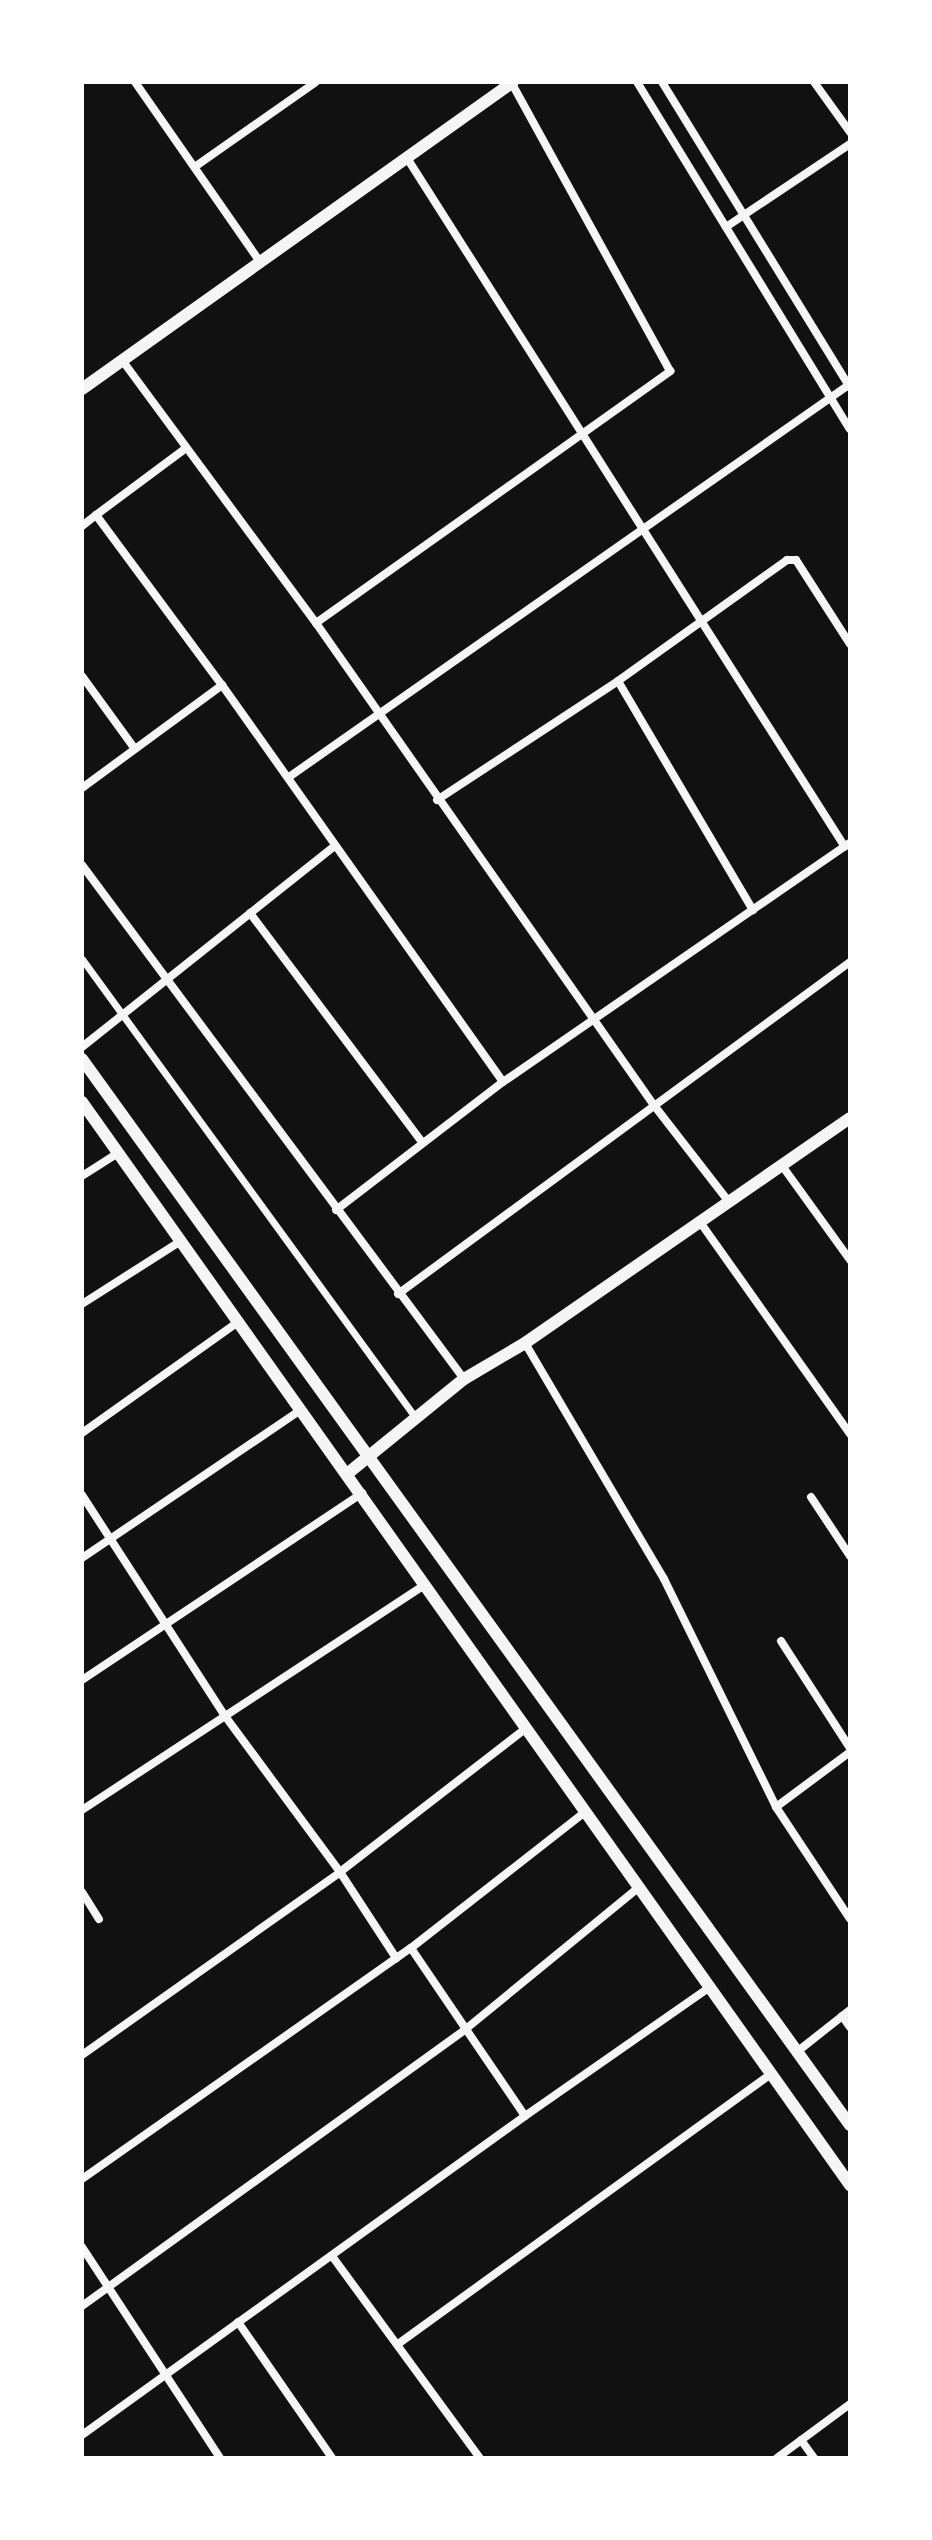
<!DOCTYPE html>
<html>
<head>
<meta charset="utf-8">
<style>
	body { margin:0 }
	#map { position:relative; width:932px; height:2540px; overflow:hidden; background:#111; font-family:Jost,sans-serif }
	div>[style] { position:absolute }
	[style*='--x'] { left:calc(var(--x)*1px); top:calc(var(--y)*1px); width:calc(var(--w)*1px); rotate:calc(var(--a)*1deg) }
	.pedestrian>* { height:7px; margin:-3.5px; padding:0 3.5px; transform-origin:3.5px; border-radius:3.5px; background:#f5f5f5 }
	.minor>* { height:8px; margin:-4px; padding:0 4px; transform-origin:4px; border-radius:4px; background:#f5f5f5 }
	.tertiary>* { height:12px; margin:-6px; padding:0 6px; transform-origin:6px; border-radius:6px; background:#f5f5f5 }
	span { translate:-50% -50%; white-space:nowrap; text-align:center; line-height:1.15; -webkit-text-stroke:6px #fff; paint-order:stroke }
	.frame { position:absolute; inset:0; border:84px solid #fff; pointer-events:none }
</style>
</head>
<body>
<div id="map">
	<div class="pedestrian">
		<div style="--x:82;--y:959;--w:566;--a:53.98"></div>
	</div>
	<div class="minor">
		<div style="--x:135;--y:82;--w:221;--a:55.2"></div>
		<div style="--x:637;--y:82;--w:407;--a:58.5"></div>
		<div style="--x:662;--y:82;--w:359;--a:58.4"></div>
		<div style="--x:814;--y:82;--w:62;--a:54.2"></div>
		<div style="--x:407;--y:158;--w:816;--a:57.56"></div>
		<div style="--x:196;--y:166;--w:146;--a:-35"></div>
		<div style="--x:726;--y:227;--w:149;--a:-33.8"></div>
		<div style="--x:122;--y:360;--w:327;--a:53.6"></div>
		<div style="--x:316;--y:623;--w:587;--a:54.98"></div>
		<div style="--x:653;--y:1104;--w:124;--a:52.2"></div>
		<div style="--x:96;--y:515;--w:111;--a:-36.6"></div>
		<div style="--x:82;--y:526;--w:18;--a:-38"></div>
		<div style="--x:96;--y:515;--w:212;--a:53.5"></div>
		<div style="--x:316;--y:623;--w:435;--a:-35.4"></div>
		<div style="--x:670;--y:371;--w:330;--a:-118.8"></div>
		<div style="--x:82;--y:676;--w:90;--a:54"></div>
		<div style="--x:618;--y:681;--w:266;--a:59.5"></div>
		<div style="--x:289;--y:777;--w:685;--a:-35.01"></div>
		<div style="--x:82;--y:788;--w:174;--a:-36.3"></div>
		<div style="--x:222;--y:685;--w:486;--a:54.7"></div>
		<div style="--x:437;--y:800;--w:217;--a:-33.3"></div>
		<div style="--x:618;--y:681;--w:208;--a:-35.6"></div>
		<div style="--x:787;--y:560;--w:9;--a:0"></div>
		<div style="--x:796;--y:560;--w:100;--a:57.3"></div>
		<div style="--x:82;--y:865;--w:640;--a:53.38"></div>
		<div style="--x:250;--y:913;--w:285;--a:53.1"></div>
		<div style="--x:82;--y:1047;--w:321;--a:-38.5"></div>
		<div style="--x:783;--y:1167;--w:115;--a:54.2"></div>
		<div style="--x:82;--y:1176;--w:43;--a:-32.6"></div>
		<div style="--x:336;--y:1210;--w:210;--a:-37.5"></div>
		<div style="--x:503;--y:1082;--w:421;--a:-34.6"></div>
		<div style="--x:700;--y:1222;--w:260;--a:54.7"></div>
		<div style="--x:398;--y:1294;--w:561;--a:-36.3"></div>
		<div style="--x:82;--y:1304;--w:117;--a:-32.5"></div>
		<div style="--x:525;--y:1343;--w:274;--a:59.5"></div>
		<div style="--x:664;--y:1579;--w:254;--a:63.8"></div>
		<div style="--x:776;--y:1807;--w:92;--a:-36.6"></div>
		<div style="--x:82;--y:1433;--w:191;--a:-35.4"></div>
		<div style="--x:82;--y:1495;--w:263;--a:57.1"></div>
		<div style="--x:225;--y:1716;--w:194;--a:53.6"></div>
		<div style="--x:340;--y:1872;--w:103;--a:56.9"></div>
		<div style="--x:811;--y:1497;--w:71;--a:56.5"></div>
		<div style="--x:82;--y:1558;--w:264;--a:-34.1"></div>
		<div style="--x:781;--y:1641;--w:127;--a:57.2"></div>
		<div style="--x:82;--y:1680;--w:337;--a:-33.7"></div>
		<div style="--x:776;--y:1807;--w:134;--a:56.5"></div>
		<div style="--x:82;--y:1810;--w:410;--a:-33.3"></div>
		<div style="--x:82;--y:1892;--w:32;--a:58"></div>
		<div style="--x:842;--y:2016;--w:14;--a:54"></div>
		<div style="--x:798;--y:2051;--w:66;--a:-38.3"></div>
		<div style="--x:82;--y:2055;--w:316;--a:-35.3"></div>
		<div style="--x:340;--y:1872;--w:235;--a:-37.7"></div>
		<div style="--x:525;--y:2116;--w:226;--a:-34.9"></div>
		<div style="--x:82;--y:2179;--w:402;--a:-35.1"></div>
		<div style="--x:411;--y:1948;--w:221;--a:-38"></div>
		<div style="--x:82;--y:2247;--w:252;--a:56.8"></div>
		<div style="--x:332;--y:2256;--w:250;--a:53.8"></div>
		<div style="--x:82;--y:2306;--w:475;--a:-35.8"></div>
		<div style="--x:467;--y:2028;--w:222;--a:-39.3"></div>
		<div style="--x:238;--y:2322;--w:165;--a:55.3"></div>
		<div style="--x:398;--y:2344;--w:460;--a:-35.9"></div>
		<div style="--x:82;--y:2435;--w:546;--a:-35.76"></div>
		<div style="--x:525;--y:2116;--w:203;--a:-124.2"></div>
		<div style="--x:801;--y:2440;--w:22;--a:54"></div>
		<div style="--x:777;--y:2458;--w:91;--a:-36.5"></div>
	</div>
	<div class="tertiary">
		<div style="--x:82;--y:389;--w:529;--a:-35.46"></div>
		<div style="--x:82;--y:1059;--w:1314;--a:54.23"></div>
		<div style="--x:82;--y:1102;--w:1328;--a:54.66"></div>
		<div style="--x:347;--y:1474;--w:151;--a:-39.1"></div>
		<div style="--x:464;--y:1379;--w:71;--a:-30.5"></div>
		<div style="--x:525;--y:1343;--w:395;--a:-34.7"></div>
	</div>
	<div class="frame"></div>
</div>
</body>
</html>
